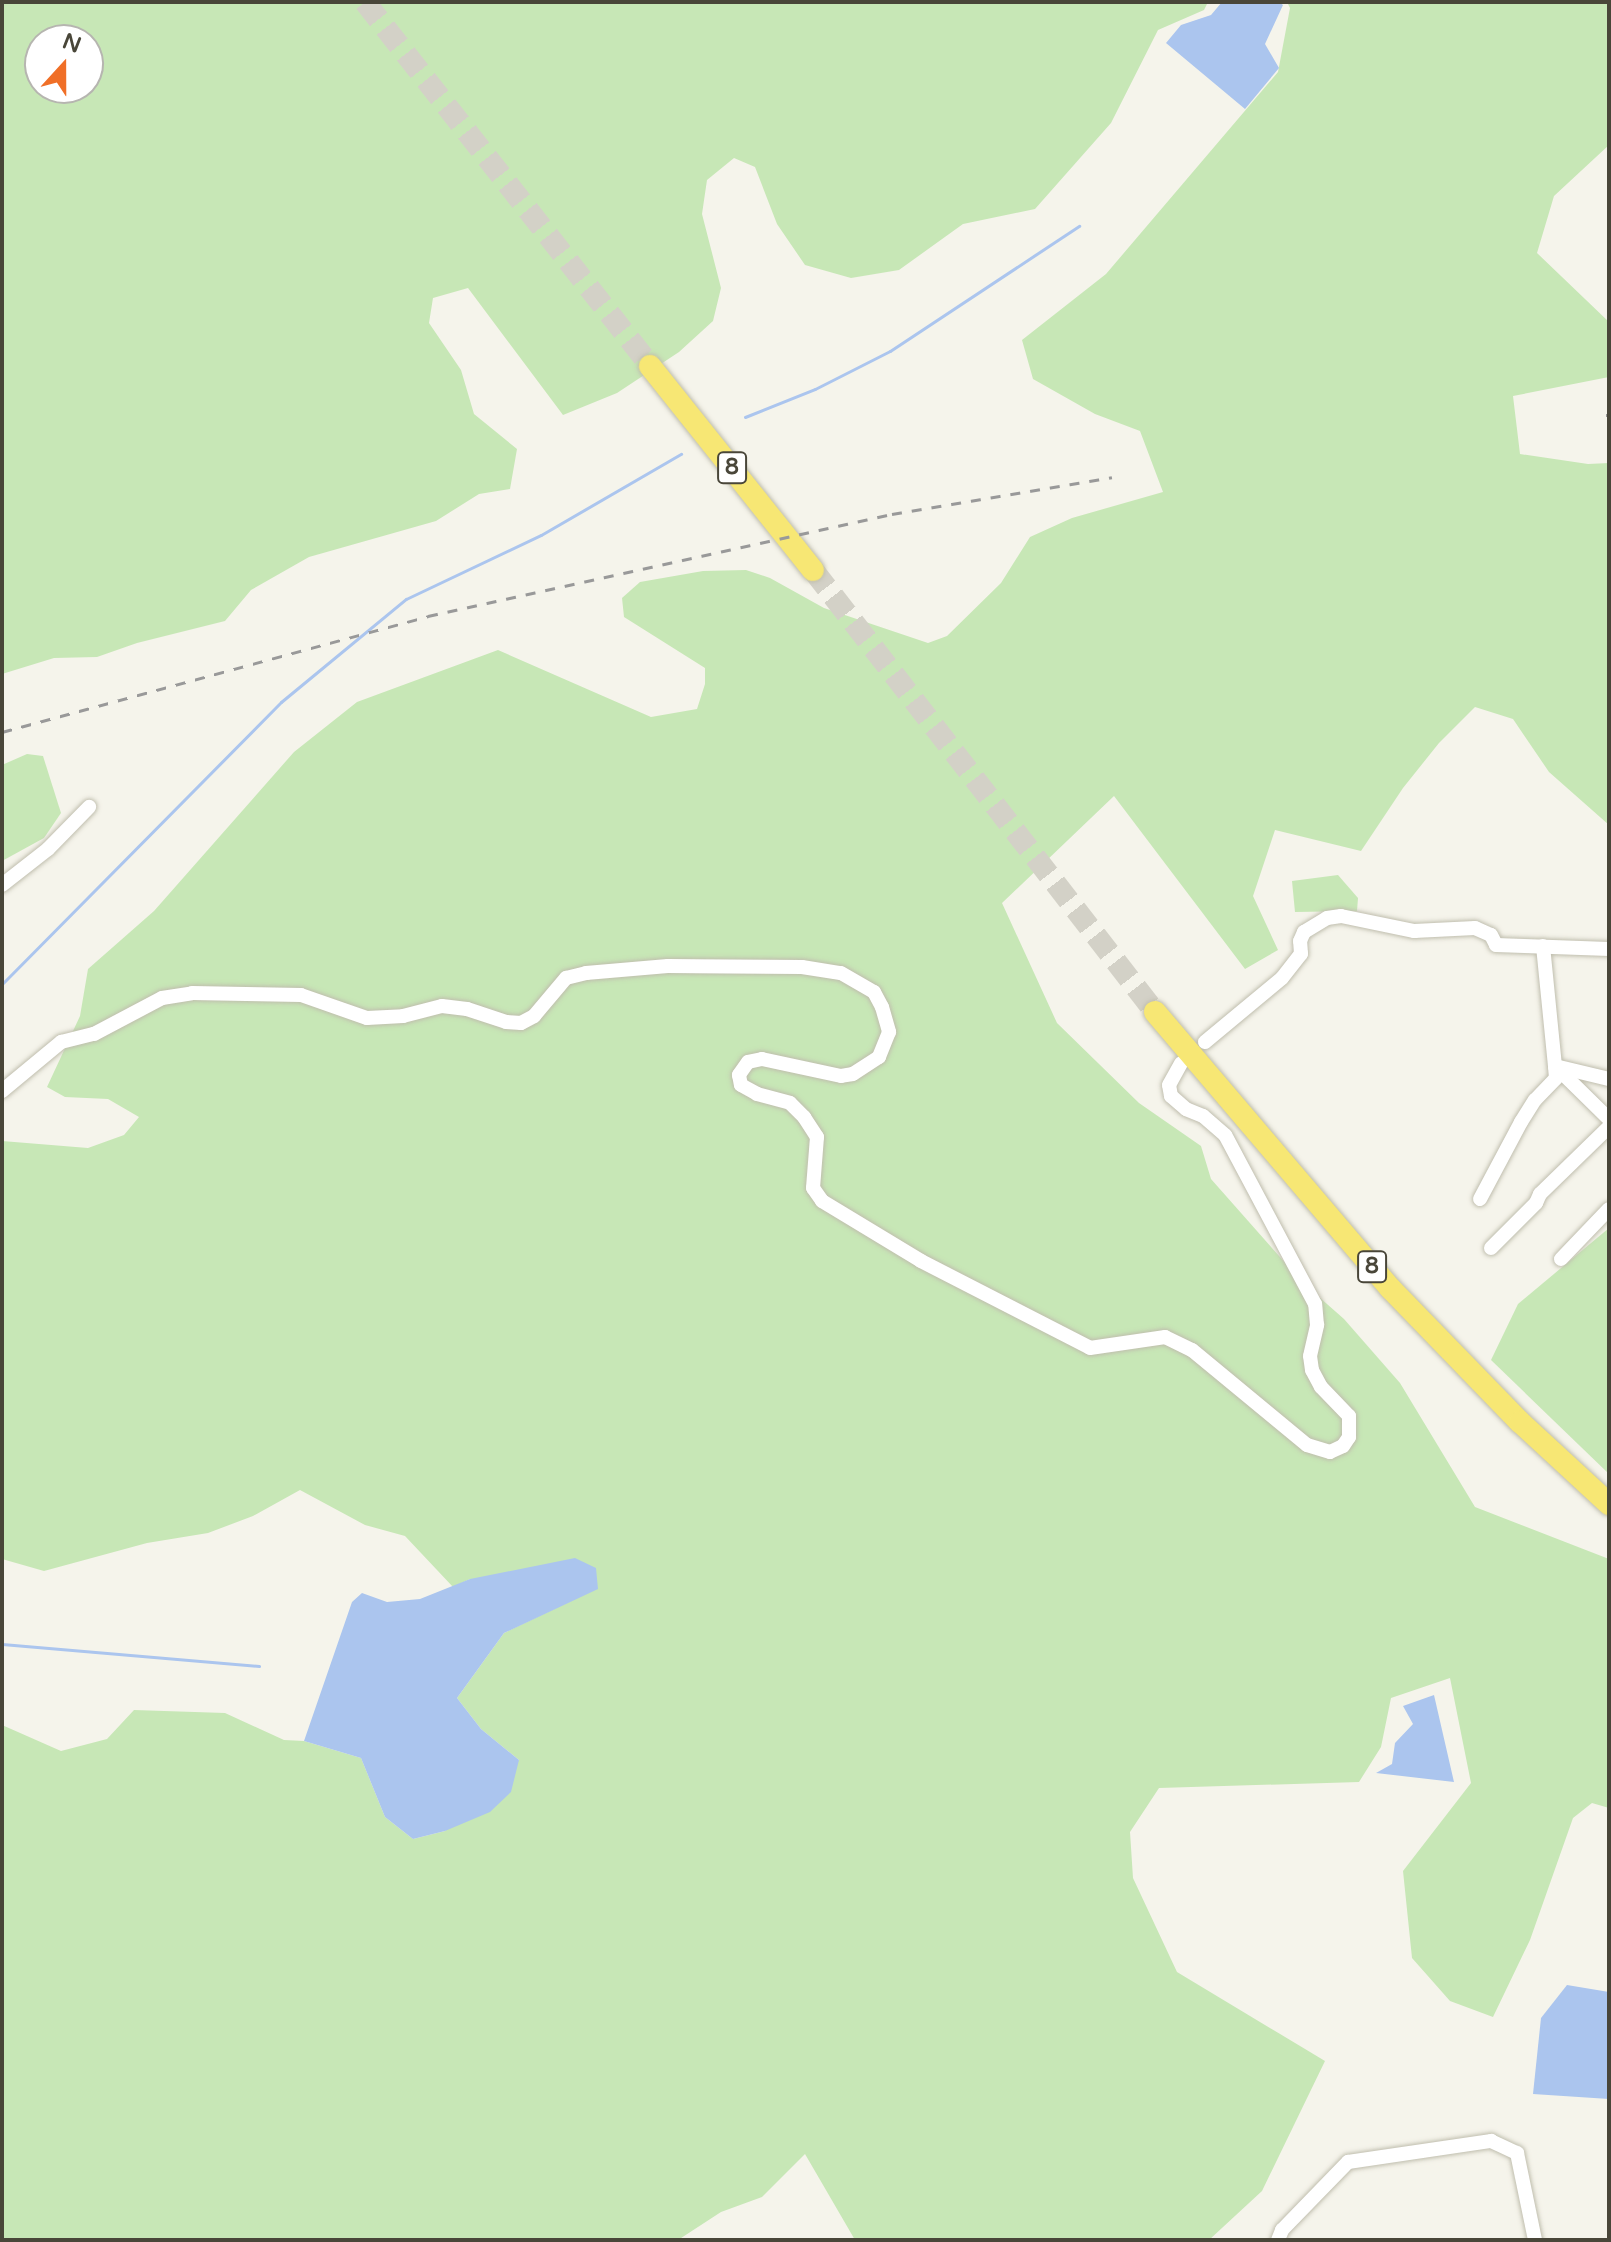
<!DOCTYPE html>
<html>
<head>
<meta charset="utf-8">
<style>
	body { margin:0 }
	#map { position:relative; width:1611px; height:2242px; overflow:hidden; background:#f5f4eb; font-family:"Varela Round",sans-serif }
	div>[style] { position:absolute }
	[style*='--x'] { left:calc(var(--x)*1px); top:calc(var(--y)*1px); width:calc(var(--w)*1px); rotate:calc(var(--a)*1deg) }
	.green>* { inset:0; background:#c7e7b6 }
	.water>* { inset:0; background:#abc5ee }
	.stream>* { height:3px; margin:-1.5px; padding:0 1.5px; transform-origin:1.5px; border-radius:1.5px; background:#abc5ee }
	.highway-tunnel>* { height:22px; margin-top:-11px; transform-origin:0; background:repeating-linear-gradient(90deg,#d3d1c7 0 22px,transparent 0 33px) }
	.roads { filter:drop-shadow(0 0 2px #c0beae) drop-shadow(0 0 2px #c0beae) }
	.minor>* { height:14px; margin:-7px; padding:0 7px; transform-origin:7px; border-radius:7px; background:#fff }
	.highway>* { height:22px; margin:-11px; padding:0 11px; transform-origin:11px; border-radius:11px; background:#f7e774 }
	.rail>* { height:3px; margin-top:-1.5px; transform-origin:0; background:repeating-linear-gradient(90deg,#999 0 10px,transparent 0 20px) }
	span { translate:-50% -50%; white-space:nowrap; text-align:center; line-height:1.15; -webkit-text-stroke:8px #fff; paint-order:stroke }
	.shield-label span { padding:2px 6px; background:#fff; border:2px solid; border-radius:6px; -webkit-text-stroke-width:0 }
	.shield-label { font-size:22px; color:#494639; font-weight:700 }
	.frame { position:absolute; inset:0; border:4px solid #494639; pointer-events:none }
	.north { position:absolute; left:24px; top:24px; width:80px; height:80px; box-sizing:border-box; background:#fff; border:2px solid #b6b5b0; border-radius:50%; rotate:21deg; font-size:22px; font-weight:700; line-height:32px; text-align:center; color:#494639 }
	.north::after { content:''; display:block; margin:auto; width:28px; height:36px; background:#f06f27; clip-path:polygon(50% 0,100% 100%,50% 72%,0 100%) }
</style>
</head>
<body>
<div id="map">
	<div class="green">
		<div style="clip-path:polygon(evenodd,2px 2px,1208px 2px,1204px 10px,1158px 30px,1111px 123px,1035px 209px,963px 224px,899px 270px,851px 278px,805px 265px,777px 224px,755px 167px,734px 158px,707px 180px,702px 214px,721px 288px,713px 321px,679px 352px,617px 393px,563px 415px,468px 288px,433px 298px,429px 323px,461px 370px,474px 414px,517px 449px,510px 489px,479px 494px,436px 521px,309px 557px,251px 590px,225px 621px,137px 643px,97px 657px,54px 658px,2px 674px,2px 2px,40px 40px,88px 40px,88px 88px,40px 88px,40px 40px)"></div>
		<div style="clip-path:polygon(1287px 2px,1609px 2px,1609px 145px,1554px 196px,1537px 253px,1609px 322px,1609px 377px,1513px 396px,1520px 454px,1588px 464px,1609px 463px,1609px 825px,1549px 772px,1513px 719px,1475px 707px,1439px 743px,1403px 788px,1361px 851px,1275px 830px,1253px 896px,1278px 950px,1245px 969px,1114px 796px,1002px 903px,1057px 1023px,1139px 1103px,1201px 1146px,1211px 1179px,1302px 1282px,1344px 1319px,1400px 1383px,1475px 1507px,1609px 1559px,1609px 1808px,1592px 1803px,1573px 1818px,1530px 1940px,1493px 2017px,1450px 2001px,1412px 1958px,1403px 1871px,1471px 1783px,1450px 1678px,1391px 1698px,1381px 1747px,1359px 1782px,1159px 1788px,1130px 1832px,1133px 1878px,1177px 1972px,1325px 2061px,1262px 2191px,1209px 2240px,855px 2240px,805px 2154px,762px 2197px,721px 2212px,678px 2240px,2px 2240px,2px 1725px,61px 1751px,107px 1739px,134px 1710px,225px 1713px,284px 1740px,304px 1741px,361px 1758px,385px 1817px,413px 1839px,445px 1831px,519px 1760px,481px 1729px,457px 1698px,504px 1633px,598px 1588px,470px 1579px,453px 1587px,405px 1536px,365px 1525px,300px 1490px,253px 1516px,208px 1533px,147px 1543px,44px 1571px,2px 1559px,2px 1141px,88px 1148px,124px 1135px,139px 1117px,108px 1099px,65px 1097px,47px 1087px,80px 1016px,88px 969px,154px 911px,294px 752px,357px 702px,498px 650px,651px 717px,697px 709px,705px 684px,705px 668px,624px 617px,622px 598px,640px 582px,703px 571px,746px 570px,770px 578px,824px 608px,928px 643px,947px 636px,1001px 583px,1030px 537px,1072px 518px,1163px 492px,1140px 431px,1095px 414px,1033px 379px,1022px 340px,1106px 274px,1278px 72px,1290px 8px)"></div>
		<div style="clip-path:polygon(27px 754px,43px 756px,61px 813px,44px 838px,2px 861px,2px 765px)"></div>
		<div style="clip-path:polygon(1338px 875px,1358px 898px,1357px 911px,1295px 912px,1292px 881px)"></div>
		<div style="clip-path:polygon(1609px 1228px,1609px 1474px,1491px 1360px,1518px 1304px)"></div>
	</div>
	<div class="water">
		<div style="clip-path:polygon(1222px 2px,1279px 2px,1283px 5px,1265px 44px,1279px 68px,1245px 109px,1166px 43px,1181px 25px,1211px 15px)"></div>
		<div style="clip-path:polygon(575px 1558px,596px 1568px,598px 1589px,504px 1633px,457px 1698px,481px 1729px,519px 1760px,511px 1792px,490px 1812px,445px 1831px,413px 1839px,385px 1817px,361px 1758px,304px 1741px,352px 1602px,362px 1593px,387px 1602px,420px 1599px,470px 1579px)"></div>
		<div style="clip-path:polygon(1434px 1695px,1454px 1782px,1376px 1773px,1392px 1764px,1395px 1743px,1413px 1724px,1403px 1706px)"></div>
		<div style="clip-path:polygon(1567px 1985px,1609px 1992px,1609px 2099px,1533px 2094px,1541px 2018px)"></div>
	</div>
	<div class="stream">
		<div style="--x:745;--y:417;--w:75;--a:-21.8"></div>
		<div style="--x:815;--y:389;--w:84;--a:-26.9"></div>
		<div style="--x:890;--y:351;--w:227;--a:-33.5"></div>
		<div style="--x:2;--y:984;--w:397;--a:-45.3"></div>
		<div style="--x:281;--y:702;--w:162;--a:-39.5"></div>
		<div style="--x:406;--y:599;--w:149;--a:-25.4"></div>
		<div style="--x:541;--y:535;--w:162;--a:-30.1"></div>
		<div style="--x:2;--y:1644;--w:258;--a:4.9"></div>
	</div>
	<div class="highway-tunnel">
		<div style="--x:365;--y:2;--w:462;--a:51.9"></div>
		<div style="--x:813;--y:570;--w:559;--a:52.27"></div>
	</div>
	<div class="roads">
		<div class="minor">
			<div style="--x:2;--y:885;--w:58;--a:-38"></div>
			<div style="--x:48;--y:849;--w:59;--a:-45.7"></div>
			<div style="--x:1543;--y:946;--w:121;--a:84.3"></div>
			<div style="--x:1555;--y:1066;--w:76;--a:44.5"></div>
			<div style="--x:1205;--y:1042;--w:100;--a:-39.7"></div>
			<div style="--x:1282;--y:978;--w:31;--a:-52"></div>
			<div style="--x:1301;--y:954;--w:13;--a:-94"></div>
			<div style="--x:1300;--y:941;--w:10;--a:-66"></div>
			<div style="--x:1304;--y:932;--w:27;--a:-31"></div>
			<div style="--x:1327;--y:918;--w:14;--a:-8"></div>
			<div style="--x:1341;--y:916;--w:75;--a:11.6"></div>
			<div style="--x:1414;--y:931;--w:61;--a:-2.8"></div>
			<div style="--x:1475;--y:928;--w:17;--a:24"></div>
			<div style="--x:1491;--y:935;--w:11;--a:63"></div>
			<div style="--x:1496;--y:945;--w:113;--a:2"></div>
			<div style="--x:2;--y:1091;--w:77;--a:-39.7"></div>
			<div style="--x:61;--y:1042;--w:34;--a:-14"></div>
			<div style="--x:94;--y:1034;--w:77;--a:-27.9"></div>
			<div style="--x:162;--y:998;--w:30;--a:-9"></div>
			<div style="--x:192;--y:993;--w:109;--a:1.1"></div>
			<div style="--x:301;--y:995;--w:70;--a:19.2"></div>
			<div style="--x:367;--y:1018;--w:36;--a:-3"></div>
			<div style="--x:403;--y:1016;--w:40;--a:-14.4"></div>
			<div style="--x:442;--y:1006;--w:25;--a:7"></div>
			<div style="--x:467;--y:1009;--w:41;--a:18.4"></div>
			<div style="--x:506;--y:1022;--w:15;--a:4"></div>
			<div style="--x:521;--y:1023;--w:15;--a:-28"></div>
			<div style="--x:534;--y:1016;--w:50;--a:-49.9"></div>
			<div style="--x:566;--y:978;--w:21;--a:-14"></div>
			<div style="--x:586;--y:973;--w:82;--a:-4.9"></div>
			<div style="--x:668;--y:966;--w:134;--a:0.4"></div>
			<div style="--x:802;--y:967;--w:39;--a:9"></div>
			<div style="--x:841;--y:973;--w:38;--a:30"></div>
			<div style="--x:874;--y:992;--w:17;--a:62"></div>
			<div style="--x:882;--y:1007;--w:26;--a:74"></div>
			<div style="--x:889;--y:1032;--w:27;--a:112"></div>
			<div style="--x:879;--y:1057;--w:31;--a:147"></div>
			<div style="--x:853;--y:1074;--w:12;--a:171"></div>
			<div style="--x:841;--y:1076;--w:81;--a:-167.9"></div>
			<div style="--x:762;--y:1059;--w:14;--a:168"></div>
			<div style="--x:748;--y:1062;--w:16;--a:125"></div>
			<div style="--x:739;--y:1075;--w:10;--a:79"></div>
			<div style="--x:741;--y:1085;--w:18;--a:29"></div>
			<div style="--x:757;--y:1094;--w:34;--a:15"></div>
			<div style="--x:790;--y:1103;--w:20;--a:45"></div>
			<div style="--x:804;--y:1117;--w:24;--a:57"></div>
			<div style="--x:817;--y:1137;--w:51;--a:94.5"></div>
			<div style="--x:813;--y:1188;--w:16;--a:55"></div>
			<div style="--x:822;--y:1201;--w:116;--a:31.2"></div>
			<div style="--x:921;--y:1261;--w:190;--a:27.2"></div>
			<div style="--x:1090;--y:1348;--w:76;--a:-8.3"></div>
			<div style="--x:1165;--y:1337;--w:30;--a:26"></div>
			<div style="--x:1192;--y:1350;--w:149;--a:39.6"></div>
			<div style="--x:1307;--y:1445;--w:24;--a:17"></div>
			<div style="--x:1330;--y:1452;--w:14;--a:-25"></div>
			<div style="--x:1343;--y:1446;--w:11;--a:-56"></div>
			<div style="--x:1349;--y:1437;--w:21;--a:-90"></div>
			<div style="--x:1349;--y:1416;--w:40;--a:-134"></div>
			<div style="--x:1321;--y:1387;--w:19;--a:-118"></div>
			<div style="--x:1312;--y:1370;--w:14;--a:-98"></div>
			<div style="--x:1310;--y:1356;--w:32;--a:-77"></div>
			<div style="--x:1317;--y:1325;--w:21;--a:-95"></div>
			<div style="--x:1315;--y:1304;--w:191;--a:-118"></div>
			<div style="--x:1225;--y:1135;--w:29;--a:-139"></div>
			<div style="--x:1203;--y:1116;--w:18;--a:-158"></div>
			<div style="--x:1186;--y:1109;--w:20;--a:-139"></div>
			<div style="--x:1171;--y:1096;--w:11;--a:-100"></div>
			<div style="--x:1169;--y:1085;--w:25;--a:-61"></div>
			<div style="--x:1480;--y:1199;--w:87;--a:-62"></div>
			<div style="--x:1521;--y:1122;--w:26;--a:-58"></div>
			<div style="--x:1535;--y:1100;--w:30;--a:-46"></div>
			<div style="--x:1556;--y:1078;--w:12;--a:-95"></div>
			<div style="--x:1555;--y:1066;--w:56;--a:13.5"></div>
			<div style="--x:1491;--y:1248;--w:64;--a:-45"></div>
			<div style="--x:1536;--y:1203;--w:10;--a:-66"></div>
			<div style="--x:1540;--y:1194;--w:96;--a:-44.2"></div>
			<div style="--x:1561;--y:1259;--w:69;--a:-46.2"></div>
			<div style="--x:1278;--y:2240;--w:11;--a:-68"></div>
			<div style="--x:1282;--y:2230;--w:95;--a:-45.9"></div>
			<div style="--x:1348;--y:2162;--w:145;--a:-8.4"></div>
			<div style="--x:1491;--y:2141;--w:29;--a:25"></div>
			<div style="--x:1517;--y:2153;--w:89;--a:78.3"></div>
		</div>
		<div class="highway">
			<div style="--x:650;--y:366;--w:261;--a:51.4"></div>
			<div style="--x:1155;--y:1012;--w:364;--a:49.6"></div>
			<div style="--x:1391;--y:1289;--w:185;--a:45.9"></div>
			<div style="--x:1520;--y:1422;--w:121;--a:42.7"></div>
		</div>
	</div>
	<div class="rail">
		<div style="--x:1606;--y:415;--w:3;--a:0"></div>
		<div style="--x:2;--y:732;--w:442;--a:-15.2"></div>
		<div style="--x:428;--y:616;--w:475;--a:-12.4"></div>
		<div style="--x:892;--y:514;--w:223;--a:-9.5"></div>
	</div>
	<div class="shield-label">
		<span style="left:732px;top:468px">8</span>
		<span style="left:1372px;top:1267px">8</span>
	</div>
	<div class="frame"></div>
	<div class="north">N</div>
</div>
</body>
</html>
